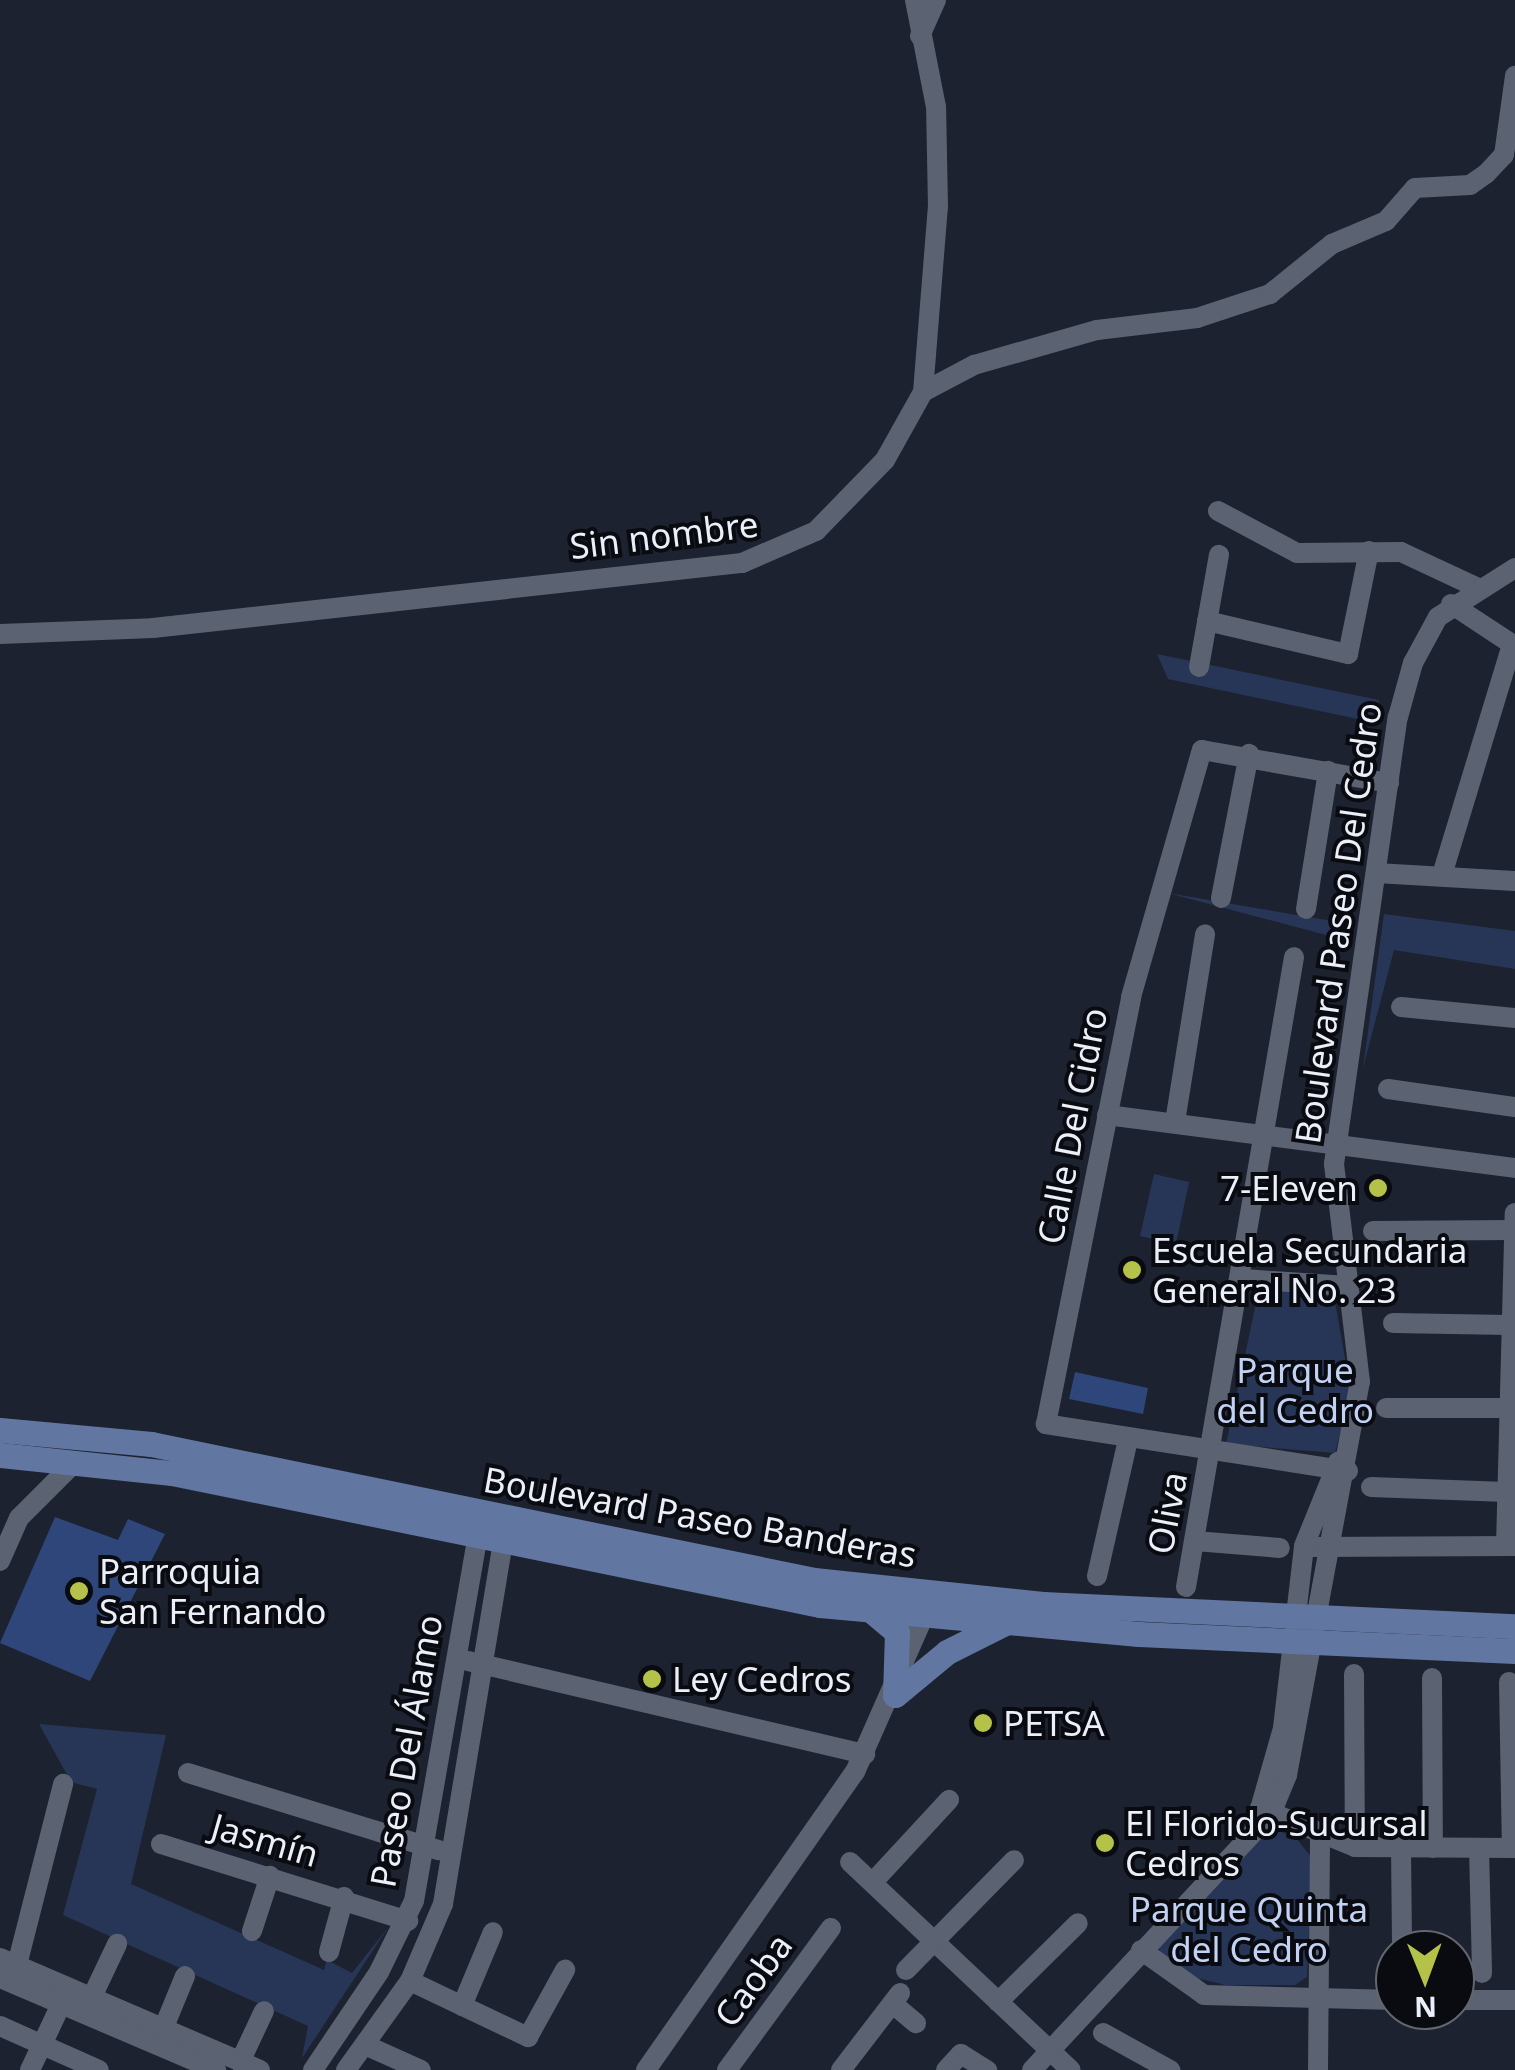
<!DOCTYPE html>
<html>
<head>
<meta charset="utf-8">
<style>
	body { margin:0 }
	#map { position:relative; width:1515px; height:2070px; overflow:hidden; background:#1c222f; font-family:"Noto Sans",sans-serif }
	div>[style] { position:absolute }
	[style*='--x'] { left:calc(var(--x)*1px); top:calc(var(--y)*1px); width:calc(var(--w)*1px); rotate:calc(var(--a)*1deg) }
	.green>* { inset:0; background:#273657 }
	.building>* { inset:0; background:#2f467b }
	.minor>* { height:20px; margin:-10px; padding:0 10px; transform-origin:10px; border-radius:10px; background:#5b6272 }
	.major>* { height:25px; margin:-12.5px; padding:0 12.5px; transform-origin:12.5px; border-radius:12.5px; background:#6276a2 }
	.dots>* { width:28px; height:28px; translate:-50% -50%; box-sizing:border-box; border:5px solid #090b11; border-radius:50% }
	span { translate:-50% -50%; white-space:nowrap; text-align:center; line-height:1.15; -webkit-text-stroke:8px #090b11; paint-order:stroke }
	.street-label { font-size:35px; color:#ebeff9 }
	.poi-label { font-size:35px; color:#ebeff9 }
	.right { translate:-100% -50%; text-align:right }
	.left { translate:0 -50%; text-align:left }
	.park-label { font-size:35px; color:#c2d2f4 }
	.north { position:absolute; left:1375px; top:1930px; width:100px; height:100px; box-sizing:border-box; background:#090b11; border:2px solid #63666e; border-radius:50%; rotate:179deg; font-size:28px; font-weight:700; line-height:40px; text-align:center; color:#ebeff9 }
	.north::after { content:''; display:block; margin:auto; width:35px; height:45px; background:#b5c249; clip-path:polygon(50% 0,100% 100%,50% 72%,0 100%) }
</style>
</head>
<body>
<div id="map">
	<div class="green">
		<div style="clip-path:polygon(1157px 654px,1379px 700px,1377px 723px,1168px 679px)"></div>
		<div style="clip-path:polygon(1168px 893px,1344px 923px,1341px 939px)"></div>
		<div style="clip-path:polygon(1384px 914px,1515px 931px,1515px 969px,1394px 950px,1363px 1068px)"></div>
		<div style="clip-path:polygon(1154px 1174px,1189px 1182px,1176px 1244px,1140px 1236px)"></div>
		<div style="clip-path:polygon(1259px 1289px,1334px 1296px,1351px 1392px,1335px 1453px,1226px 1444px)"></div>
		<div style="clip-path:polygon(39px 1724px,166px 1735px,131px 1884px,324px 1970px,327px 1960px,352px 1973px,389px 1926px,302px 2058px,308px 2026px,63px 1915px,97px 1789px,71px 1782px)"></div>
		<div style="clip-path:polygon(1265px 1825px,1296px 1838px,1312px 1858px,1307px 1977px,1295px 1985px,1225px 1985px,1192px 1977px,1160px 1954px,1158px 1941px)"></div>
	</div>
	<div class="building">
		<div style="clip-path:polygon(1075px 1372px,1148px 1388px,1143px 1414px,1069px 1399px)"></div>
		<div style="clip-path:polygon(55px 1517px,118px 1540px,128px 1519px,165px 1534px,90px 1681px,0 1643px)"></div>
	</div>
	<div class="minor">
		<div style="--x:920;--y:36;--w:39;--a:-66"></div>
		<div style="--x:923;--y:392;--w:58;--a:-27.9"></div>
		<div style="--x:974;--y:365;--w:128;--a:-15.9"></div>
		<div style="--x:1097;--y:330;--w:101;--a:-6.8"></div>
		<div style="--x:1197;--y:318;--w:77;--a:-18.2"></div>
		<div style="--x:1270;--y:294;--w:80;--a:-38.9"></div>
		<div style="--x:1332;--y:244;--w:59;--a:-23.1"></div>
		<div style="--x:1386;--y:221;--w:44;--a:-48.7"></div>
		<div style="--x:1415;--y:188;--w:55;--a:-3.1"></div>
		<div style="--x:1470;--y:185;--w:19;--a:-35"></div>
		<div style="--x:1486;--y:174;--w:26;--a:-47"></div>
		<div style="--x:1504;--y:155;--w:80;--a:-82.1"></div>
		<div style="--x:1218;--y:511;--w:89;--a:28"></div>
		<div style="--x:1297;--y:553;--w:104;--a:-0.6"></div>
		<div style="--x:1401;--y:552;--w:83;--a:25"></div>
		<div style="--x:1451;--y:604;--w:77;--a:33.3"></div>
		<div style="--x:1207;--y:621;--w:145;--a:13.2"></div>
		<div style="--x:1348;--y:654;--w:105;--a:-78.5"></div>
		<div style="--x:0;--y:634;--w:153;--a:-2.2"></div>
		<div style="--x:153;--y:628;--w:593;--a:-6.3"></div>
		<div style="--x:742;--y:563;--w:81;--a:-23.4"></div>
		<div style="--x:816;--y:531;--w:99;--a:-45.8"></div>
		<div style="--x:885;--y:460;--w:78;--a:-60.8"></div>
		<div style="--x:923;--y:392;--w:186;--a:-85.4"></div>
		<div style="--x:938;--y:207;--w:100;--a:-91.1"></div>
		<div style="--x:936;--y:107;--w:109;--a:-101.1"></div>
		<div style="--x:1199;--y:667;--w:114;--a:-79.9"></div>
		<div style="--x:1376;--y:873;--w:139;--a:3.3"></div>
		<div style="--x:1442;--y:875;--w:241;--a:-73.1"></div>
		<div style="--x:1221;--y:898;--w:147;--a:-79"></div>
		<div style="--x:1306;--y:909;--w:140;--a:-80.9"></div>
		<div style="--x:1401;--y:1007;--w:115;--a:5.5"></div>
		<div style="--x:1388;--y:1089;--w:128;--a:8.1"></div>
		<div style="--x:1107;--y:1115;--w:411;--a:7.4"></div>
		<div style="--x:1175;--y:1122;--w:190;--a:-80.9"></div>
		<div style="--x:1373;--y:1231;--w:138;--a:-0.4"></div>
		<div style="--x:1244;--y:1279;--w:104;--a:3.9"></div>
		<div style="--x:1393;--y:1323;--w:115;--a:1"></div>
		<div style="--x:1386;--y:1408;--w:121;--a:0"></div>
		<div style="--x:1348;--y:1471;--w:306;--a:-171.2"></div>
		<div style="--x:1046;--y:1424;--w:435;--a:-78.7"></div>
		<div style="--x:1131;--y:997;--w:257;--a:-74"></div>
		<div style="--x:1202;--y:750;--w:190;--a:10"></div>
		<div style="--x:1371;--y:1487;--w:135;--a:2.1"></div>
		<div style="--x:1195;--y:1541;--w:85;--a:4.7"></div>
		<div style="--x:1506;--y:1546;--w:333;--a:-88.5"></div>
		<div style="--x:1312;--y:1547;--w:203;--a:-0.3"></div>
		<div style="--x:0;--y:1561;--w:47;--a:-66.2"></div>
		<div style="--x:19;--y:1518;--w:78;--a:-45"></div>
		<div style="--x:1097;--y:1576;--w:140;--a:-77.2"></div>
		<div style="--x:1186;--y:1587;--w:639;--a:-80.27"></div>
		<div style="--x:468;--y:1661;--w:408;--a:13.2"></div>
		<div style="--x:1354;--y:1674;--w:173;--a:89.7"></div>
		<div style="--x:1432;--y:1678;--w:170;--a:89.7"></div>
		<div style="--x:1509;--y:1682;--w:166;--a:89"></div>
		<div style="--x:188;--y:1773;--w:263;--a:17.1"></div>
		<div style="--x:1260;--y:1808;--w:103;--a:22.3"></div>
		<div style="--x:1355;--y:1847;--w:160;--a:0.4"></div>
		<div style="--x:1258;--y:1816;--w:91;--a:-74.1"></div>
		<div style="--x:1283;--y:1728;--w:183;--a:-83.4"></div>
		<div style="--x:1304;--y:1546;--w:91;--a:-68"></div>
		<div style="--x:161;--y:1844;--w:259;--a:17.3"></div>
		<div style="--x:1401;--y:1848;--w:102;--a:89.4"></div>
		<div style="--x:1479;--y:1848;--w:125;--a:88.6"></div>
		<div style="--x:850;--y:1862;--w:303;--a:43.3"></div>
		<div style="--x:873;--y:1882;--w:112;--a:-47.2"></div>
		<div style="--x:252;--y:1931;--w:58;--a:-71.9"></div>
		<div style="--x:1141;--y:1950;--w:77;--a:35.5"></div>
		<div style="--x:1204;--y:1995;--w:191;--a:1.5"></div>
		<div style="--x:329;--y:1952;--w:57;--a:-74.7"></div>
		<div style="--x:0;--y:1958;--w:283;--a:23.3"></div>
		<div style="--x:17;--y:1965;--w:187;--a:-75.7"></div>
		<div style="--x:906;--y:1970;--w:154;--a:-45.5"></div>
		<div style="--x:0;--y:1978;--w:235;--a:23.1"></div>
		<div style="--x:410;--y:1981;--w:131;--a:25.4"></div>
		<div style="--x:528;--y:2037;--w:77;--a:-61.1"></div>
		<div style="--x:92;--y:1997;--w:59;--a:-64.7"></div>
		<div style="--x:1455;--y:2000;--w:60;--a:0"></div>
		<div style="--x:998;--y:2002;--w:112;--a:-44.6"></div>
		<div style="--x:893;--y:2004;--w:30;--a:40"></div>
		<div style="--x:462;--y:2006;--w:80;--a:-67.3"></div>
		<div style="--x:0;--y:2026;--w:108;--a:24"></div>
		<div style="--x:164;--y:2027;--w:55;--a:-67.6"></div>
		<div style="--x:1103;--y:2033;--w:77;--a:28.9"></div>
		<div style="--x:365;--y:2045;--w:61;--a:24.1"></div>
		<div style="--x:240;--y:2062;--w:56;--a:-64.8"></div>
		<div style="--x:30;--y:2070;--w:84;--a:-64.7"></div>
		<div style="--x:313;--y:2070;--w:118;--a:-56"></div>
		<div style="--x:379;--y:1972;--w:79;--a:-63.8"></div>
		<div style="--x:414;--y:1901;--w:385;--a:-80.1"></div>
		<div style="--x:346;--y:2070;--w:110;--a:-54.3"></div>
		<div style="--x:410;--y:1981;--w:84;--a:-66.8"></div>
		<div style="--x:443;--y:1904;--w:384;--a:-80.6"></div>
		<div style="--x:646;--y:2070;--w:364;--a:-55"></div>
		<div style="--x:855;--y:1772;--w:184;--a:-66.2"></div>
		<div style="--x:727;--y:2070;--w:176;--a:-53.8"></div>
		<div style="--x:841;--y:2070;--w:97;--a:-52.5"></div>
		<div style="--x:946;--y:2070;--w:22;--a:-47"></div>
		<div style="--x:961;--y:2054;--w:31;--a:32"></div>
		<div style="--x:1032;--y:2070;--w:350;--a:-47"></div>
		<div style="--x:1271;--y:1814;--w:42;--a:-67.7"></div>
		<div style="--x:1287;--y:1775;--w:400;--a:-79.5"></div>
		<div style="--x:1360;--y:1382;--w:220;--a:-96.8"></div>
		<div style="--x:1334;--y:1164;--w:452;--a:-81.9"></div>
		<div style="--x:1398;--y:717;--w:56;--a:-74.5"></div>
		<div style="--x:1413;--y:663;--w:52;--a:-61.5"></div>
		<div style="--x:1438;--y:617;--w:91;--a:-32.5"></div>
		<div style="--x:1318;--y:2070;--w:232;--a:-89.5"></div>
	</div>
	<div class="major">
		<div style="--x:0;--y:1430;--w:152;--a:5.3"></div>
		<div style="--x:151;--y:1444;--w:677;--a:11.59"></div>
		<div style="--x:814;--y:1580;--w:230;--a:6"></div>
		<div style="--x:1043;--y:1604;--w:473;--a:2.7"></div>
		<div style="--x:0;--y:1455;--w:173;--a:6"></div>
		<div style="--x:172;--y:1473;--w:661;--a:11.51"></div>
		<div style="--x:820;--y:1605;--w:320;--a:5.2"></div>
		<div style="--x:1139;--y:1634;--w:376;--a:2.6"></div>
		<div style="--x:873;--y:1612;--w:31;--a:40"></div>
		<div style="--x:897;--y:1632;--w:63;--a:91.8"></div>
		<div style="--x:895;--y:1695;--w:67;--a:-39.6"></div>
		<div style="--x:947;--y:1652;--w:63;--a:-26.6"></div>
	</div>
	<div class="dots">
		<div style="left:1378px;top:1188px;background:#b5c249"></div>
		<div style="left:1132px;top:1270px;background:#b5c249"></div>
		<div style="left:79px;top:1591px;background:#b5c249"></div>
		<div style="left:652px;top:1679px;background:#b5c249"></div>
		<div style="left:983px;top:1723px;background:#b5c249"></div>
		<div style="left:1105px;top:1843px;background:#b5c249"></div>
	</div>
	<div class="street-label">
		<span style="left:664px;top:535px;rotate:-7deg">Sin nombre</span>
		<span style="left:1338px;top:923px;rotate:-82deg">Boulevard Paseo Del Cedro</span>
		<span style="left:1072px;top:1126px;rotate:-79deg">Calle Del Cidro</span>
		<span style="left:1167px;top:1513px;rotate:-79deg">Oliva</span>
		<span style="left:700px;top:1517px;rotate:10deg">Boulevard Paseo Banderas</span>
		<span style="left:406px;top:1751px;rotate:-80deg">Paseo Del Álamo</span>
		<span style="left:265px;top:1840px;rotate:16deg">Jasmín</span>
		<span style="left:753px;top:1980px;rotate:-54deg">Caoba</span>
	</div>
	<div class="poi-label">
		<span class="right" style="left:1358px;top:1188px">7-Eleven</span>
		<span class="left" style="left:1152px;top:1270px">Escuela Secundaria<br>General No. 23</span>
		<span class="left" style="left:99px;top:1591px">Parroquia<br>San Fernando</span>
		<span class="left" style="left:672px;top:1679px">Ley Cedros</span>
		<span class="left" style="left:1003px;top:1723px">PETSA</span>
		<span class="left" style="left:1125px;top:1843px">El Florido-Sucursal<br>Cedros</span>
	</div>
	<div class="park-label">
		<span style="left:1295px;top:1390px">Parque<br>del Cedro</span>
		<span style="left:1249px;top:1929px">Parque Quinta<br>del Cedro</span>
	</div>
	<div class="north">N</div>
</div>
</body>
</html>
